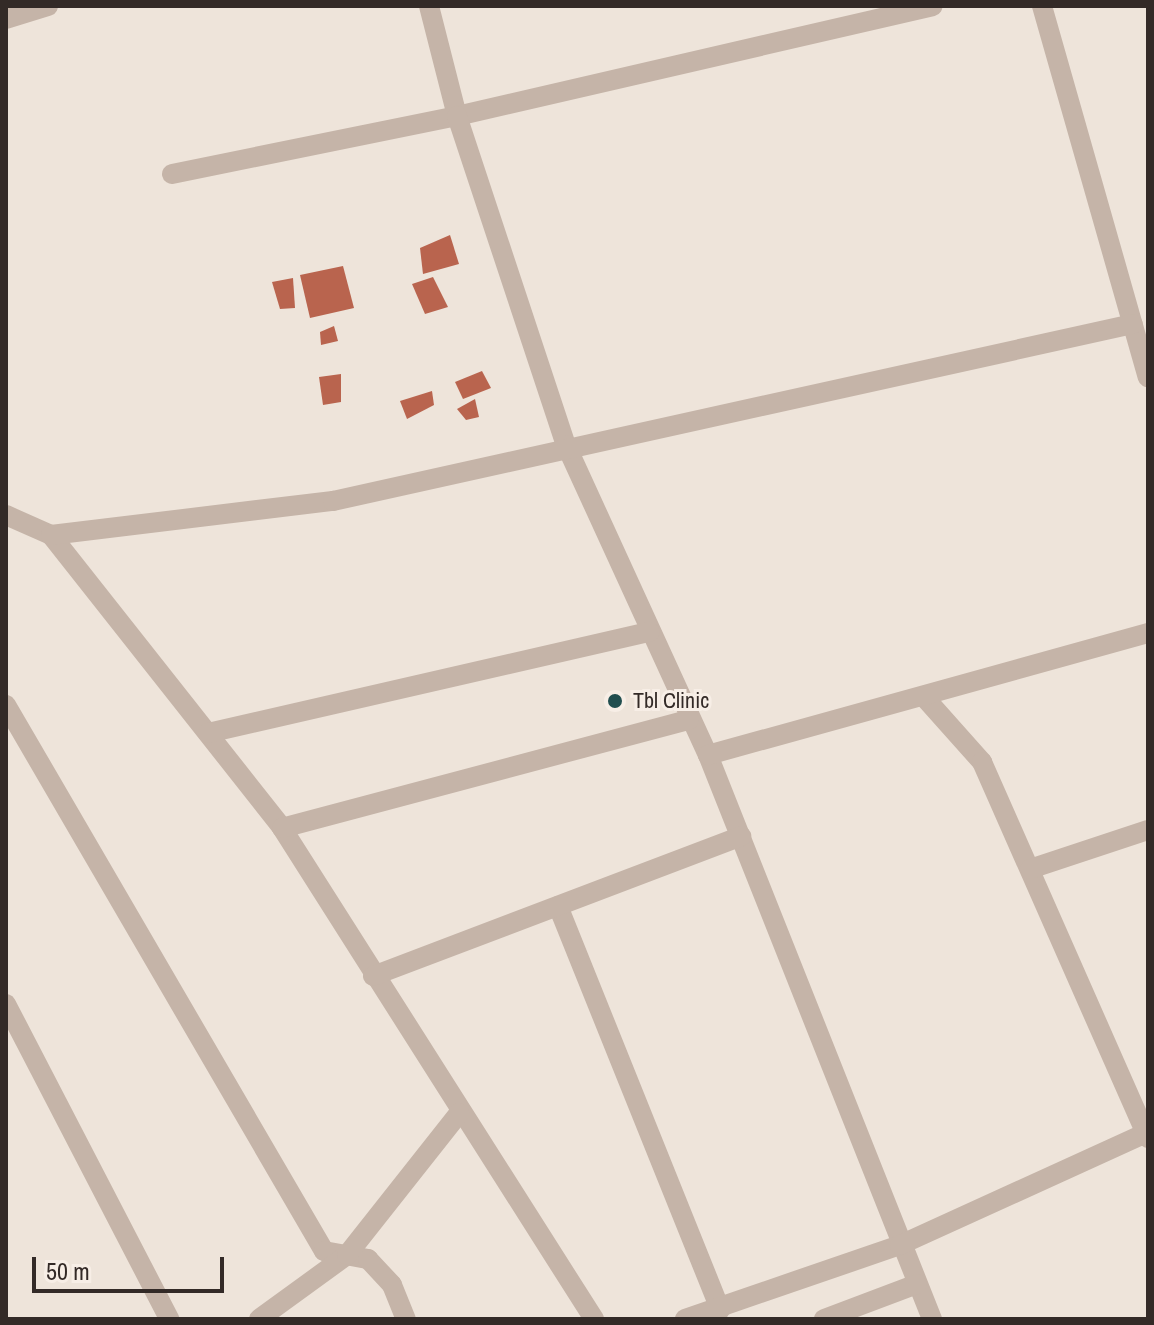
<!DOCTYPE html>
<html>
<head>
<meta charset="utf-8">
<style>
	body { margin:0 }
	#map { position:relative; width:1154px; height:1325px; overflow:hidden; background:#eee4da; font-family:"Archivo Narrow",sans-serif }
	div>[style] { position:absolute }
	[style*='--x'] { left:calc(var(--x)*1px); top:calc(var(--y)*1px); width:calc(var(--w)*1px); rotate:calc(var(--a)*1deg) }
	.building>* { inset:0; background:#b9644e }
	.street>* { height:20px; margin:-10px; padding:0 10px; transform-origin:10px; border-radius:10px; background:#c5b4a8 }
	.dots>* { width:22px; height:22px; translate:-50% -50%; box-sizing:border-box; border:4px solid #f7eee6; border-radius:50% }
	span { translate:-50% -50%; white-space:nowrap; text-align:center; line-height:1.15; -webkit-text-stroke:6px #f7eee6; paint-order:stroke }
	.poi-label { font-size:22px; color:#332a27 }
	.left { translate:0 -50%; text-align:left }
	.frame { position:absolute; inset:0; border:8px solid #332a27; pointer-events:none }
	.scale { position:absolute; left:32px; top:1257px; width:192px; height:36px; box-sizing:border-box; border:4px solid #332a27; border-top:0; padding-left:10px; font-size:24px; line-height:28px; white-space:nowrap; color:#332a27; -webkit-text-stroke:6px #f7eee6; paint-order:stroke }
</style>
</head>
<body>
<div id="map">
	<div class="building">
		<div style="clip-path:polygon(450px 235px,459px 264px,423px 274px,420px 248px)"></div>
		<div style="clip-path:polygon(343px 266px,354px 308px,310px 318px,300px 275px)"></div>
		<div style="clip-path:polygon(433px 277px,448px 307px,425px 314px,412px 284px)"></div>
		<div style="clip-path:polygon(293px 278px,295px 308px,280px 309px,272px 282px)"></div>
		<div style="clip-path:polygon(334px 326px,338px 341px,321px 345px,320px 332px)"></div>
		<div style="clip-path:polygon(482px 371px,491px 388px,463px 399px,455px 382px)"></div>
		<div style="clip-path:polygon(341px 374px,341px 402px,323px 405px,319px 377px)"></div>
		<div style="clip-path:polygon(432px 391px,434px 405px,407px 419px,400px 401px)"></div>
		<div style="clip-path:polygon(475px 399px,479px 417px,466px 420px,457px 409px)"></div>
	</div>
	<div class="street">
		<div style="--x:429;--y:6;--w:114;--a:75.7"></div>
		<div style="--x:457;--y:116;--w:488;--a:-13"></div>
		<div style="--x:1042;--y:6;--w:386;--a:74.1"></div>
		<div style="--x:6;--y:19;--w:44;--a:-17.2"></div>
		<div style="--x:172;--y:174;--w:291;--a:-11.5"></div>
		<div style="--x:457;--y:116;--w:347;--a:71.7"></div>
		<div style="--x:566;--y:445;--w:341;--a:65.4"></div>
		<div style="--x:708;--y:755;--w:607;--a:68.34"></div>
		<div style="--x:6;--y:515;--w:49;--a:24"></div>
		<div style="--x:51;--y:535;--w:373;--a:51.7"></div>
		<div style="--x:282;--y:828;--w:582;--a:57.57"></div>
		<div style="--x:51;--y:535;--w:284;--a:-6.9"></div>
		<div style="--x:333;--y:501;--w:819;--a:-12.48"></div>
		<div style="--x:925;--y:698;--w:86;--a:48.3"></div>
		<div style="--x:982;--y:762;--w:411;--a:66.2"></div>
		<div style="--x:6;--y:705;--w:632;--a:59.78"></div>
		<div style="--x:324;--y:1251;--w:45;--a:10.3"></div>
		<div style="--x:368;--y:1259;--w:35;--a:47"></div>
		<div style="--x:392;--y:1285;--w:37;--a:68"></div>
		<div style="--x:208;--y:733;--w:453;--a:-12.9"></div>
		<div style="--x:708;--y:755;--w:457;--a:-15.5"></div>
		<div style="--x:282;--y:828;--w:421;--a:-14.9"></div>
		<div style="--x:1030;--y:869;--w:124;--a:-18.3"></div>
		<div style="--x:558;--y:906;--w:435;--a:68.1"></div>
		<div style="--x:373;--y:976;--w:394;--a:-20.8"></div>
		<div style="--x:6;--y:1004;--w:355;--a:62.6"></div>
		<div style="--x:259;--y:1319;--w:109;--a:-36"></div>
		<div style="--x:347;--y:1255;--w:181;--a:-51.7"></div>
		<div style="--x:685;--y:1319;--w:227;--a:-19"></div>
		<div style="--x:900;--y:1245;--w:273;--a:-24.5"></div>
		<div style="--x:824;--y:1319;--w:99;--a:-20.6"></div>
	</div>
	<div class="dots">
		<div style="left:615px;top:701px;background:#214e4f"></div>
	</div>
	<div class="poi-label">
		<span class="left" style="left:633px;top:701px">Tbl Clinic</span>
	</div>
	<div class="frame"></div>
	<div class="scale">50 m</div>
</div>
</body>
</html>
